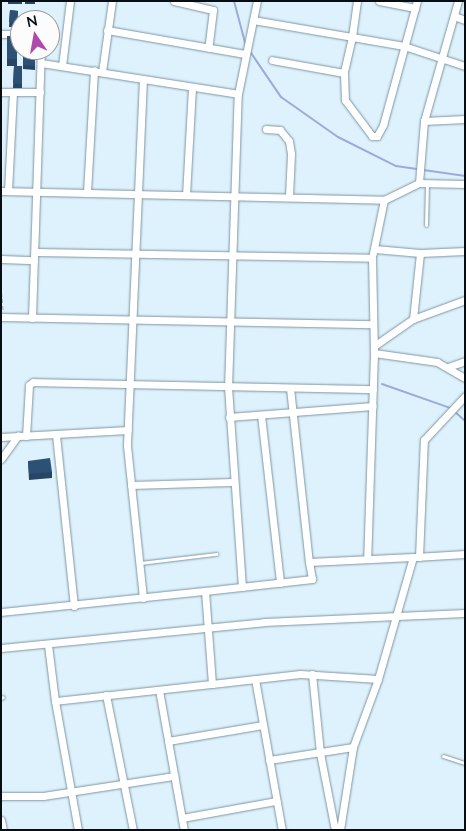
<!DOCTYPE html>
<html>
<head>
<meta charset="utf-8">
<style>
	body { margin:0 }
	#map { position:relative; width:466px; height:831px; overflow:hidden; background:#def2fd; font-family:Lato,sans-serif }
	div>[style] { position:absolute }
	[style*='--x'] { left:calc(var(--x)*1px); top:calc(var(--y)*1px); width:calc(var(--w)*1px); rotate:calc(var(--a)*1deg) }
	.stream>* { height:2px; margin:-1px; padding:0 1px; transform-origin:1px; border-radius:1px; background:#9aabdc }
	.path>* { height:1px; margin-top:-0.5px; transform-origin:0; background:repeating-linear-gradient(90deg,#98a9b2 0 4px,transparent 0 6.5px) }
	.roads { filter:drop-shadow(0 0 1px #7e95a1) drop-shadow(0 0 1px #7e95a1) }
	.service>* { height:3px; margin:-1.5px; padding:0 1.5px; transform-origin:1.5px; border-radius:1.5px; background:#fff }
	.minor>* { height:7px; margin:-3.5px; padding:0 3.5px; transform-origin:3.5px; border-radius:3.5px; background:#fff }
	.wall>* { inset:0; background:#274565 }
	.building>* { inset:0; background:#2d5075 }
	span { translate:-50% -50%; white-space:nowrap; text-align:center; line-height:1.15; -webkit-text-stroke:5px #fcfcfc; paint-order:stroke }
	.frame { position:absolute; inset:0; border:2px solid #060e13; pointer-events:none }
	.north { position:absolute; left:10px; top:10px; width:50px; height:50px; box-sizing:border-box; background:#fcfcfc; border:1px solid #9a9d9f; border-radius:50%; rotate:348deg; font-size:14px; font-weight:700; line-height:20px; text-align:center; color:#060e13 }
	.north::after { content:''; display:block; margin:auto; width:18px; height:22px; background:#af49ad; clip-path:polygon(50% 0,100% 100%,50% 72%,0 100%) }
</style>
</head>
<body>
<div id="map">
	<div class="stream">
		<div style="--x:234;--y:1;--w:47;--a:75.1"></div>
		<div style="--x:249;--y:50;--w:57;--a:55.8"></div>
		<div style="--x:281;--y:97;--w:70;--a:35.1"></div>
		<div style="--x:338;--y:137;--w:65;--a:26.6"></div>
		<div style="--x:396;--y:166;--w:70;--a:8.2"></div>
		<div style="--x:382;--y:384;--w:72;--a:19.4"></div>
		<div style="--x:454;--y:411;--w:15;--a:42"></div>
	</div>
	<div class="path">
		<div style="--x:1;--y:286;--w:24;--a:85"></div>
	</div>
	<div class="roads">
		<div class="service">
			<div style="--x:426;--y:225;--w:41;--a:-88.6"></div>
			<div style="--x:140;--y:563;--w:77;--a:-6.8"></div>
			<div style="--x:1;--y:698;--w:2;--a:-27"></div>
			<div style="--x:443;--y:756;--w:23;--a:18"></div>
		</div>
		<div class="minor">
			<div style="--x:174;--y:1;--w:40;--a:13"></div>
			<div style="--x:213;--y:10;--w:38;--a:97"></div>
			<div style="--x:357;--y:1;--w:36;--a:98"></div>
			<div style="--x:352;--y:37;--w:53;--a:9.8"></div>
			<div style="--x:404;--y:46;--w:64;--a:18.2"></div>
			<div style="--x:379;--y:1;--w:37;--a:11"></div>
			<div style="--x:454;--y:16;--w:12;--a:20"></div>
			<div style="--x:253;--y:20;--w:100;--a:9.7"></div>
			<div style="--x:352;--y:37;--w:37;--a:103"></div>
			<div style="--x:344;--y:73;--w:73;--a:-169.8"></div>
			<div style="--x:107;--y:30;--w:140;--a:9.9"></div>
			<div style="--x:1;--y:34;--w:19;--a:0"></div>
			<div style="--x:41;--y:63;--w:199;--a:8.9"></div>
			<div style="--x:62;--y:66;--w:65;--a:-83"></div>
			<div style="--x:102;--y:72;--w:72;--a:-82"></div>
			<div style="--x:344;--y:73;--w:27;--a:88"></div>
			<div style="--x:345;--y:100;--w:45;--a:53.1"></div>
			<div style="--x:372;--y:136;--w:5;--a:0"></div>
			<div style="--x:377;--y:136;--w:13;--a:-61"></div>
			<div style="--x:383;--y:125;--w:129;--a:-74.7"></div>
			<div style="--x:1;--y:92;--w:39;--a:0"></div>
			<div style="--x:424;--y:121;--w:41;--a:-2.8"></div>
			<div style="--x:266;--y:129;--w:14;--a:4"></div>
			<div style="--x:280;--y:130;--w:14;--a:51"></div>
			<div style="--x:289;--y:141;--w:13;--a:81"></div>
			<div style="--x:291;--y:154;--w:43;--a:92.7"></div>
			<div style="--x:419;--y:183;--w:46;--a:1.2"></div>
			<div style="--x:1;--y:191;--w:383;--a:1.3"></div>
			<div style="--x:384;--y:200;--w:39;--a:-26"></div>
			<div style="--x:419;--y:183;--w:62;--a:-85.4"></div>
			<div style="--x:424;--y:121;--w:125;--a:-74.2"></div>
			<div style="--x:8;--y:191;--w:99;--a:-87.1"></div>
			<div style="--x:87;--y:192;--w:122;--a:-86.7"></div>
			<div style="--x:186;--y:195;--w:108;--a:-86.8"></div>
			<div style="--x:375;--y:249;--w:45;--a:5.1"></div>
			<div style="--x:420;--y:253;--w:45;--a:-2.5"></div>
			<div style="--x:36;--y:252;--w:336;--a:1"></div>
			<div style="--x:372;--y:258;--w:95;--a:88.8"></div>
			<div style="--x:374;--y:353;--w:206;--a:91.9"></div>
			<div style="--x:373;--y:253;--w:54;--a:-78.3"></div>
			<div style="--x:1;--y:259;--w:33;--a:2"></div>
			<div style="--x:1;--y:317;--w:372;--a:1.1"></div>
			<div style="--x:32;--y:318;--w:268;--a:-88.1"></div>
			<div style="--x:413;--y:319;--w:66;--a:-83.9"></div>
			<div style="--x:374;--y:346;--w:47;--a:-34.7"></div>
			<div style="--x:413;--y:319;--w:55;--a:-20.1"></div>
			<div style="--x:374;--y:353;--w:64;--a:8.1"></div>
			<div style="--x:437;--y:362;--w:32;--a:30"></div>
			<div style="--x:448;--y:367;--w:18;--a:-19"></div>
			<div style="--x:290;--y:388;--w:175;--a:83.8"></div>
			<div style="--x:261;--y:415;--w:169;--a:83.5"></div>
			<div style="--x:229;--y:417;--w:144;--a:-4.4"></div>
			<div style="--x:56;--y:435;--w:172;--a:84"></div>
			<div style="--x:26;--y:436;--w:51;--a:-86.6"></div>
			<div style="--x:29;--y:385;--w:5;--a:-37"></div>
			<div style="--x:33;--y:382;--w:340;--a:1.2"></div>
			<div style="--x:1;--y:437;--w:127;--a:-3.2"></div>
			<div style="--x:1;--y:459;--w:29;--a:-54"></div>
			<div style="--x:131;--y:485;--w:101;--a:-1.7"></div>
			<div style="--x:415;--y:557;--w:50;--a:-3.4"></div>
			<div style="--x:419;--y:557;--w:117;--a:-87.6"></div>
			<div style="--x:424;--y:440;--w:60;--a:-47"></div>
			<div style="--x:242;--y:587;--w:199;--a:-94"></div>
			<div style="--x:228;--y:388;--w:294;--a:-88.1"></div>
			<div style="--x:238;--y:94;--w:95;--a:-78.5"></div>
			<div style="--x:143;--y:598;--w:154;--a:-96"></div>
			<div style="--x:127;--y:445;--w:366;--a:-87.5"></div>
			<div style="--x:1;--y:612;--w:205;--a:-5.9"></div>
			<div style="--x:48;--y:645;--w:56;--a:82.9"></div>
			<div style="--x:55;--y:701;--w:158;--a:-6.2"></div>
			<div style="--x:212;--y:684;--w:93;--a:-94.3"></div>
			<div style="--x:205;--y:591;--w:108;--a:-6.4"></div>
			<div style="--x:312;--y:579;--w:17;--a:-100"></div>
			<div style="--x:309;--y:562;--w:104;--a:-2.8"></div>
			<div style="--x:413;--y:557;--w:127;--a:106"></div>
			<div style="--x:378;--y:679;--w:78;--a:-176.3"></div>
			<div style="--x:300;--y:674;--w:89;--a:173.5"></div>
			<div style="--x:1;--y:648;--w:264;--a:-5.6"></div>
			<div style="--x:264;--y:622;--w:201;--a:-2.6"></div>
			<div style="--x:312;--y:674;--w:79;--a:84.2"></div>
			<div style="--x:320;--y:753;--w:78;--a:79"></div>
			<div style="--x:255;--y:679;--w:153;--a:79.9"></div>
			<div style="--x:159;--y:690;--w:142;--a:79.9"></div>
			<div style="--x:106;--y:695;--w:138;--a:78.7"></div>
			<div style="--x:55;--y:701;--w:131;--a:79.9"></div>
			<div style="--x:168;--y:741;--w:96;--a:-9.6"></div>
			<div style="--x:269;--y:760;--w:85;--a:-8.8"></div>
			<div style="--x:1;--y:796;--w:42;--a:0"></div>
			<div style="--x:43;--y:796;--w:133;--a:-8.7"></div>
			<div style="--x:182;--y:818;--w:96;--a:-10.3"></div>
			<div style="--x:1;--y:820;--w:10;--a:79"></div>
			<div style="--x:340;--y:830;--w:84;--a:-81.1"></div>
			<div style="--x:353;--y:747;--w:72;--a:-69.8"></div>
		</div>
	</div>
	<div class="wall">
		<div style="clip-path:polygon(8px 1px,22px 1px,22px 4px,8px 4px)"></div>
		<div style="clip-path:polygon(25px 1px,35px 1px,35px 4px,25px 4px)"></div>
		<div style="clip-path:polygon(10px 10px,18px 11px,17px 27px,9px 27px)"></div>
		<div style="clip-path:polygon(7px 36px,17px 36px,17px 66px,7px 66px)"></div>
		<div style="clip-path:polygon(23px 55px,35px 56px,35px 70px,23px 69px)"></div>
		<div style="clip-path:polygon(14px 66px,22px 66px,22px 88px,13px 88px)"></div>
		<div style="clip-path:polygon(28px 461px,52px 472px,52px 478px,29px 480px)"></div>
	</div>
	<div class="building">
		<div style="clip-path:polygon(10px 10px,18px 11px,17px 23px,9px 22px)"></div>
		<div style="clip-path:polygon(7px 36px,17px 36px,17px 59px,7px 59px)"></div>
		<div style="clip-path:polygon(23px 55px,35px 56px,35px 66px,23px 65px)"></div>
		<div style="clip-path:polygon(14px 66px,22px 66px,22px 84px,13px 83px)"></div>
		<div style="clip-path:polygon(50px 458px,52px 472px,29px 474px,28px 461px)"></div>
	</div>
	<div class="frame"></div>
	<div class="north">N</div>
</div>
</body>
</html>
